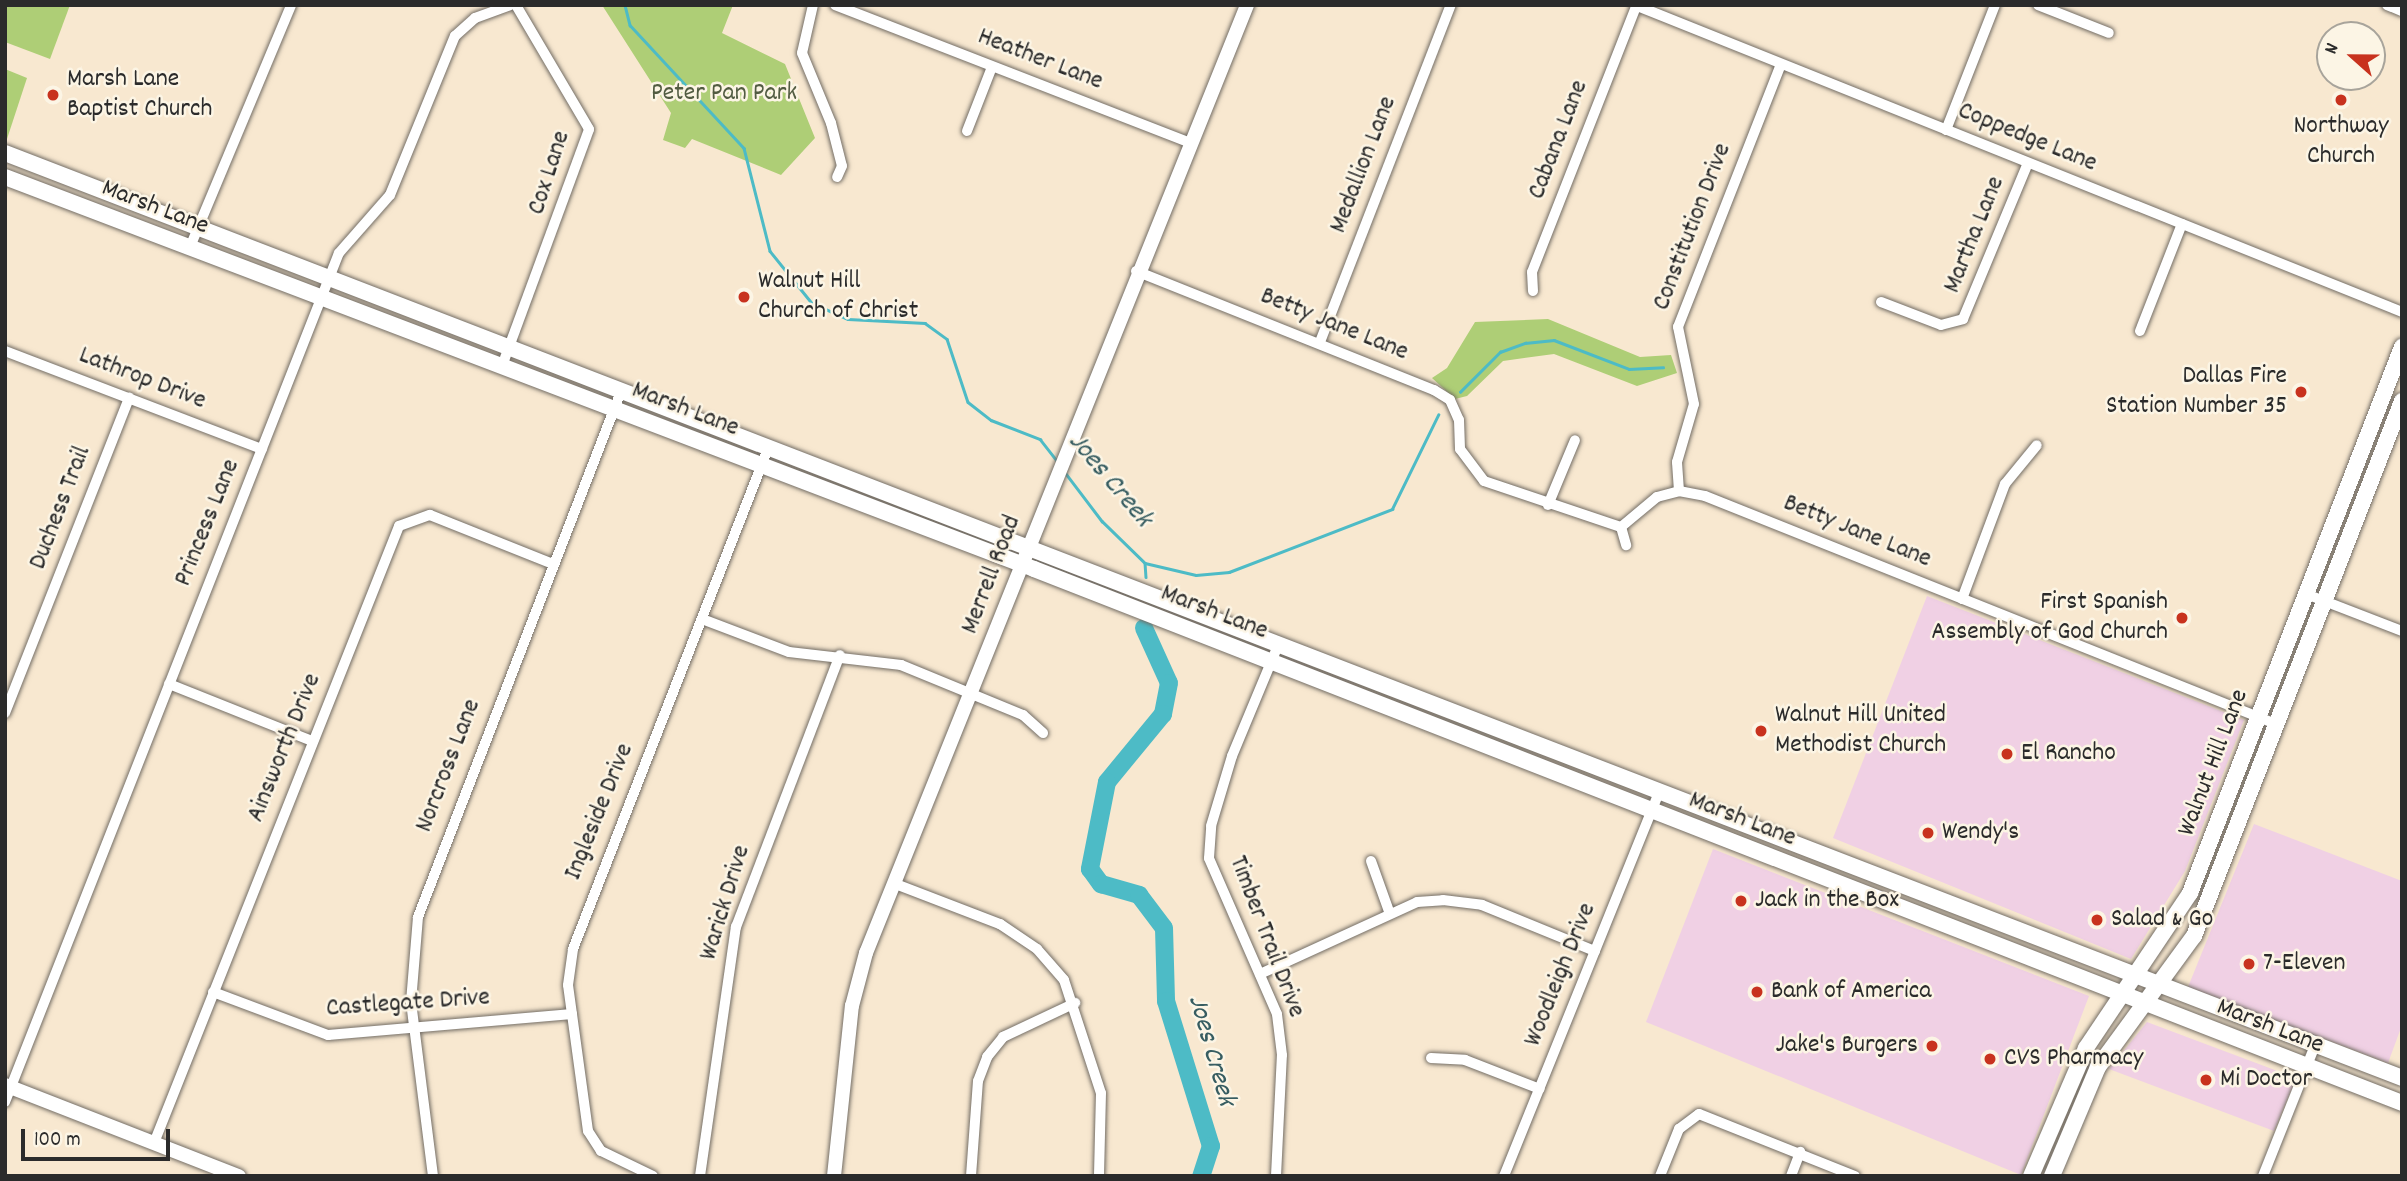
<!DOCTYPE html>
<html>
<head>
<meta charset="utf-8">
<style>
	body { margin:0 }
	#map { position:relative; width:2407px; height:1181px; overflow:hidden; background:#f8e8d0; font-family:Dekko,sans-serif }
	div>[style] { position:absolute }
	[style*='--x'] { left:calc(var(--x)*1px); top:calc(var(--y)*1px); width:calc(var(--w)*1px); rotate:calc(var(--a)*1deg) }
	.built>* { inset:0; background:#f0d0e4 }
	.green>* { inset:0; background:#aece76 }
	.stream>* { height:2.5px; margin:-1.25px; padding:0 1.25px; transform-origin:1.25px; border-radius:1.25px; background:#4dbbc6 }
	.river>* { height:18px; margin:-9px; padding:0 9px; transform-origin:9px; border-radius:9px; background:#4dbbc6 }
	.roads { filter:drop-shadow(0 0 2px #736d65) drop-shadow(0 0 2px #736d65) }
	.minor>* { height:10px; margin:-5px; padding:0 5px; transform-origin:5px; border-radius:5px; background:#fff }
	.tertiary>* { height:14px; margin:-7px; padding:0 7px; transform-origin:7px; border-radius:7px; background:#fff }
	.secondary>* { height:16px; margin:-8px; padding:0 8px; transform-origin:8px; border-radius:8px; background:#fff }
	.dots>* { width:19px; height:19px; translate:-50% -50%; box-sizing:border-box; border:4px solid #fcf5e5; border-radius:50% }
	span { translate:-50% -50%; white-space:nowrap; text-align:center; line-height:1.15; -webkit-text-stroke:5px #fcf5e5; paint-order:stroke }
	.street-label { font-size:26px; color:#2b2b2b }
	.poi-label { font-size:26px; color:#2b2b2b }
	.left { translate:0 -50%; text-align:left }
	.right { translate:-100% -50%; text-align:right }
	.park-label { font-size:26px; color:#525c42 }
	.water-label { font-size:28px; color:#375d61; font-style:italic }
	.frame { position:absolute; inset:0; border:7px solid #2b2b2b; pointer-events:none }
	.north { position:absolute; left:2316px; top:21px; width:70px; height:70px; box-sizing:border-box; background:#fcf5e5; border:2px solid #a8a49b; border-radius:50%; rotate:291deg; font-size:19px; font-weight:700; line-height:28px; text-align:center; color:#2b2b2b }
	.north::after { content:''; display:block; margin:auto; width:24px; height:32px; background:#c8321e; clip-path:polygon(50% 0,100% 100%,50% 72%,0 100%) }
	.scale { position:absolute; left:21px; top:1129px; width:149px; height:32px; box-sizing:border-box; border:4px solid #2b2b2b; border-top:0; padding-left:9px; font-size:21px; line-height:24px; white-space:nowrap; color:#2b2b2b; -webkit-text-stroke:5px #fcf5e5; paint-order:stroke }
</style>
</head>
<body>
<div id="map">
	<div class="built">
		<div style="clip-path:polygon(1927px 596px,2244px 720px,2185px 871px,2131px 959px,1833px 838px)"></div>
		<div style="clip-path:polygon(2254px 824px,2402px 881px,2402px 1025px,2388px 1063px,2188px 987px)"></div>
		<div style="clip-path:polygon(1713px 849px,2089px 996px,2021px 1175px,1646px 1022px)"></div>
		<div style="clip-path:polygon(2147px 1022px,2296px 1078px,2274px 1131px,2109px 1069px)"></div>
	</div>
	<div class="green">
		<div style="clip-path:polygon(5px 5px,70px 5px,50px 59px,5px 42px)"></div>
		<div style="clip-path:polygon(602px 5px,733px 5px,722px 33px,785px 64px,815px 138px,781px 175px,692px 139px,685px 148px,663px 140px,671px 113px)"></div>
		<div style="clip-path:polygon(5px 69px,27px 78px,5px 145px)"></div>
		<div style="clip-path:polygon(1548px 319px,1640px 357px,1671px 355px,1677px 373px,1637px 386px,1554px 354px,1503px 361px,1467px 396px,1455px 399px,1432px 378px,1447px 368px,1475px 322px)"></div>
	</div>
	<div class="stream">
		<div style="--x:625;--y:5;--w:21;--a:76"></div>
		<div style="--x:630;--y:25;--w:168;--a:47.2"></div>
		<div style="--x:744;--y:148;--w:106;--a:75.8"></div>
		<div style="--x:770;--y:251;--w:67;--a:51.1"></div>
		<div style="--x:812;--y:303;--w:39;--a:24"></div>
		<div style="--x:848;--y:319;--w:77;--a:3"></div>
		<div style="--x:925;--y:323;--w:27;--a:36"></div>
		<div style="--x:947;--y:339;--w:66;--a:71.6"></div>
		<div style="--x:968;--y:402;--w:29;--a:38"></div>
		<div style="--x:991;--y:420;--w:53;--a:21.2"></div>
		<div style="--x:1040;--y:439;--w:29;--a:52"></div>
		<div style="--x:1460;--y:392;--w:57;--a:-45"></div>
		<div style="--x:1500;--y:352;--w:27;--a:-20"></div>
		<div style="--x:1525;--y:343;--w:29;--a:-6"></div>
		<div style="--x:1554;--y:340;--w:80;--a:21.1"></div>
		<div style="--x:1629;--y:369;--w:34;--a:-3"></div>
		<div style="--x:1064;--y:471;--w:63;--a:52.8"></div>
		<div style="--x:1102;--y:521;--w:60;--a:44.3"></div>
		<div style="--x:1145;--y:563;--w:14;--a:86"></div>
		<div style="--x:1145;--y:563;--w:52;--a:13.2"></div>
		<div style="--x:1196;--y:575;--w:33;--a:-5"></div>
		<div style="--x:1229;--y:572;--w:175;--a:-21.1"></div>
		<div style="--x:1392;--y:509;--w:105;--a:-63.9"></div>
	</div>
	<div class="river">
		<div style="--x:1144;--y:628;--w:60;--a:65.6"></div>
		<div style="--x:1169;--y:683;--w:32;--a:101"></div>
		<div style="--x:1163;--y:714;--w:88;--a:129.5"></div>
		<div style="--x:1107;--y:782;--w:89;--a:101.1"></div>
		<div style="--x:1090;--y:869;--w:19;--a:54"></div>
		<div style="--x:1101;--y:884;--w:40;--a:16"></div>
		<div style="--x:1139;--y:895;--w:41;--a:52.9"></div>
		<div style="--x:1164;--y:928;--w:73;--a:88.4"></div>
		<div style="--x:1166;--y:1001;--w:152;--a:72.8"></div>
		<div style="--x:1211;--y:1146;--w:32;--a:108"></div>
	</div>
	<div class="roads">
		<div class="minor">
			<div style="--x:813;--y:5;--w:49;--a:102.9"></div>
			<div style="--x:802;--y:53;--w:76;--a:67.5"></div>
			<div style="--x:831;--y:123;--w:44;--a:75.7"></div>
			<div style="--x:842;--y:166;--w:12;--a:114"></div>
			<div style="--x:835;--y:5;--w:379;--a:21.2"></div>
			<div style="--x:1635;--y:5;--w:826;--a:21.81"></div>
			<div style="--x:2038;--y:5;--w:76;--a:21.5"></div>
			<div style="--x:2387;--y:5;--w:16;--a:22"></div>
			<div style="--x:1946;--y:130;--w:134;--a:-68.6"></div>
			<div style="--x:967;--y:131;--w:69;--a:-68.7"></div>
			<div style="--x:190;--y:247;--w:262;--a:-67.3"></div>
			<div style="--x:1136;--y:271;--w:321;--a:21.8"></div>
			<div style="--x:1434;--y:390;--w:19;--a:32"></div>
			<div style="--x:1450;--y:400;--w:22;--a:66"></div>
			<div style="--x:1459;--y:420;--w:29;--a:88"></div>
			<div style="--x:1460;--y:449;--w:40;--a:53"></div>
			<div style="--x:1484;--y:481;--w:145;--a:18.6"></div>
			<div style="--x:1621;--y:527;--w:47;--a:-39.8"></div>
			<div style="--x:1657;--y:497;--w:23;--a:-15"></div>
			<div style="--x:1679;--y:491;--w:26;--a:11"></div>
			<div style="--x:1705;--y:496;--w:615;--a:21.77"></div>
			<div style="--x:1533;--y:291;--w:19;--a:-93"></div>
			<div style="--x:1532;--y:272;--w:286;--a:-68.6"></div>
			<div style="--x:1881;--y:302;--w:64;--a:21"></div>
			<div style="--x:1941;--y:325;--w:23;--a:-15"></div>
			<div style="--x:1963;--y:319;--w:169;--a:-67.4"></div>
			<div style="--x:2140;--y:331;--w:115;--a:-68.6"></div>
			<div style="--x:1320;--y:342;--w:362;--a:-68.8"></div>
			<div style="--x:5;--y:351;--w:275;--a:20.9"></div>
			<div style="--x:502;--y:366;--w:252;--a:-69.8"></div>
			<div style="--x:589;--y:129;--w:144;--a:-120.5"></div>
			<div style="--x:1679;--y:491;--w:29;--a:-94"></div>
			<div style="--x:1677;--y:462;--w:60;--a:-73.7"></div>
			<div style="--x:1694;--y:404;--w:79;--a:-101.7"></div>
			<div style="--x:1678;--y:327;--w:282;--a:-68.6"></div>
			<div style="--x:1548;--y:505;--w:70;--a:-67.4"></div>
			<div style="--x:1621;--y:527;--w:19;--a:74"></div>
			<div style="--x:2306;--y:594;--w:103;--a:21.1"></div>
			<div style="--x:1962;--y:599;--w:123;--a:-69.5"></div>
			<div style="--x:2005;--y:484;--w:50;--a:-50.6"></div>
			<div style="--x:702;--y:619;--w:93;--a:20.8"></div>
			<div style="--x:789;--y:652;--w:113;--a:6.6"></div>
			<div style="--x:901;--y:665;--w:132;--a:22.3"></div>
			<div style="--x:1023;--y:715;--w:27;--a:42"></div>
			<div style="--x:169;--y:684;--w:154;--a:21.7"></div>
			<div style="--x:5;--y:713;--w:339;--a:-68.5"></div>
			<div style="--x:1371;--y:861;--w:56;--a:70.3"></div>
			<div style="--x:893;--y:883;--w:115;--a:21"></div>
			<div style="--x:1000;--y:924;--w:45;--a:34"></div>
			<div style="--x:1037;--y:949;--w:41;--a:48.9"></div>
			<div style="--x:1064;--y:980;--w:119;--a:71.9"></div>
			<div style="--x:1101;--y:1093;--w:83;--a:91.4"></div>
			<div style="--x:1260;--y:974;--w:173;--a:-24.6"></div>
			<div style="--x:1417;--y:902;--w:26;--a:-4"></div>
			<div style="--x:1443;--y:900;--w:39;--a:7"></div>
			<div style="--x:1482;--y:905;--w:122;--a:22.2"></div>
			<div style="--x:213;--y:992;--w:123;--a:20.5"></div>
			<div style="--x:328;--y:1035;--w:245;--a:-4.9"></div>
			<div style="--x:1431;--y:1058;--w:34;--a:3"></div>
			<div style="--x:1465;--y:1060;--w:80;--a:21.1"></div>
			<div style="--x:5;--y:1102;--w:912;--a:-68.53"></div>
			<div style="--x:339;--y:253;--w:77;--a:-48.7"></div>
			<div style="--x:390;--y:195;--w:172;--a:-67.8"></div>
			<div style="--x:455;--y:36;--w:27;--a:-42"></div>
			<div style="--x:475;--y:18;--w:37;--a:-20"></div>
			<div style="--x:154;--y:1143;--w:664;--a:-68.34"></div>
			<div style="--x:399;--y:526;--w:33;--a:-20"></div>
			<div style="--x:430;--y:515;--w:132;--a:21.7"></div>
			<div style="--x:433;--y:1176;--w:175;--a:-97.2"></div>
			<div style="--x:411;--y:1002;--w:85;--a:-85.3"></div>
			<div style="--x:418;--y:917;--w:566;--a:-68.88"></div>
			<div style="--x:653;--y:1176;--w:58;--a:-154.3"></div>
			<div style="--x:601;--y:1151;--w:24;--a:-123"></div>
			<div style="--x:588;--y:1131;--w:147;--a:-97.8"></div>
			<div style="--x:568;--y:985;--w:36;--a:-82"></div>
			<div style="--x:573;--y:949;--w:540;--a:-68.71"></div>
			<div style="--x:700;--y:1176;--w:252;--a:-81.8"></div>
			<div style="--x:736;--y:927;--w:291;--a:-69.1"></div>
			<div style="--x:971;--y:1176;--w:95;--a:-85.8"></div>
			<div style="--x:978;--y:1081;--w:26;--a:-69"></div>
			<div style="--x:987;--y:1057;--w:26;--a:-51"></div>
			<div style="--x:1003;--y:1037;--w:80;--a:-25.3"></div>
			<div style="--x:1276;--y:1176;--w:121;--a:-87.2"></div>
			<div style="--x:1282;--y:1055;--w:41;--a:-97"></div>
			<div style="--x:1277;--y:1014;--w:170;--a:-113.6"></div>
			<div style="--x:1209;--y:858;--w:32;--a:-86"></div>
			<div style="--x:1211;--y:826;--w:73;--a:-73.3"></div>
			<div style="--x:1232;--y:756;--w:122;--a:-67.4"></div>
			<div style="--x:1504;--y:1176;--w:414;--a:-68"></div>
			<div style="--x:1660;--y:1176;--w:51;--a:-68"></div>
			<div style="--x:1679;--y:1129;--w:25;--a:-37"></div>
			<div style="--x:1699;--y:1114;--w:168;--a:21.7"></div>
			<div style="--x:1791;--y:1176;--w:26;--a:-69"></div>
			<div style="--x:2263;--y:1176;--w:141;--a:-68.3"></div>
		</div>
		<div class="tertiary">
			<div style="--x:5;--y:1085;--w:251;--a:21.3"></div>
			<div style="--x:834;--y:1176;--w:171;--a:-84"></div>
			<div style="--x:852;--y:1006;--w:55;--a:-75.2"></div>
			<div style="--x:866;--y:953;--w:1022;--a:-68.1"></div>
		</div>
		<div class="secondary">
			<div style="--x:5;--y:153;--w:2569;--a:21.1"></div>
			<div style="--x:5;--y:177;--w:1101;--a:20.85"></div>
			<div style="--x:1034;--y:569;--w:1469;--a:21.32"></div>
			<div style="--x:2031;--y:1176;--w:139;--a:-66.7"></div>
			<div style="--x:2086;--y:1048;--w:187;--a:-56.1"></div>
			<div style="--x:2190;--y:893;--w:586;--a:-68.78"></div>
			<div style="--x:2052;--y:1176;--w:118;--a:-67.1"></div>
			<div style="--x:2098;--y:1067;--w:162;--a:-53.8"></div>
			<div style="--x:2194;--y:936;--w:574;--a:-68.75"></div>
		</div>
	</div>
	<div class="dots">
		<div style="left:53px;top:95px;background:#c8321e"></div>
		<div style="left:2341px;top:100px;background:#c8321e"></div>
		<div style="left:744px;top:297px;background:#c8321e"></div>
		<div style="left:2301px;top:392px;background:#c8321e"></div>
		<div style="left:2182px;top:618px;background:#c8321e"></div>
		<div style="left:1761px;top:731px;background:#c8321e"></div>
		<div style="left:2007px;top:754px;background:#c8321e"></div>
		<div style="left:1928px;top:833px;background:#c8321e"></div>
		<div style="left:1741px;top:901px;background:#c8321e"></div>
		<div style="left:2097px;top:920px;background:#c8321e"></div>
		<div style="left:2249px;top:964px;background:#c8321e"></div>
		<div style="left:1757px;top:992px;background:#c8321e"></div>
		<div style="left:1932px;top:1046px;background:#c8321e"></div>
		<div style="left:1990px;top:1059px;background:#c8321e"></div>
		<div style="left:2206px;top:1080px;background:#c8321e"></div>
	</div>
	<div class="street-label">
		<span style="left:1040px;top:60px;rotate:21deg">Heather Lane</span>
		<span style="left:2027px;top:138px;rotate:22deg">Coppedge Lane</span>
		<span style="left:1559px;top:140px;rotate:-69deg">Cabana Lane</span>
		<span style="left:1364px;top:165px;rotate:-69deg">Medallion Lane</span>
		<span style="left:550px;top:173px;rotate:-72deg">Cox Lane</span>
		<span style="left:155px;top:208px;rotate:21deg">Marsh Lane</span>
		<span style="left:1693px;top:227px;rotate:-69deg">Constitution Drive</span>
		<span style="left:1975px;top:235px;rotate:-68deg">Martha Lane</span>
		<span style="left:1334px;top:325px;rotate:22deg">Betty Jane Lane</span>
		<span style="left:142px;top:379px;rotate:21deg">Lathrop Drive</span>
		<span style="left:685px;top:410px;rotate:21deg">Marsh Lane</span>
		<span style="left:61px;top:508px;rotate:-69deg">Duchess Trail</span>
		<span style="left:208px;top:523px;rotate:-68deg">Princess Lane</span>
		<span style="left:1857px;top:532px;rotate:22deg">Betty Jane Lane</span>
		<span style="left:992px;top:575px;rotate:-69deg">Merrell Road</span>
		<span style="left:1214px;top:613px;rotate:21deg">Marsh Lane</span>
		<span style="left:285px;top:748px;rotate:-68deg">Ainsworth Drive</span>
		<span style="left:2214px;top:763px;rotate:-69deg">Walnut Hill Lane</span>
		<span style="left:449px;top:766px;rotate:-69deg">Norcross Lane</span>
		<span style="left:600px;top:812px;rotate:-68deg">Ingleside Drive</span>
		<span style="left:1742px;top:820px;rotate:21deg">Marsh Lane</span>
		<span style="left:726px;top:903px;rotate:-73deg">Warick Drive</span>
		<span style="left:1266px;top:937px;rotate:69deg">Timber Trail Drive</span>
		<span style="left:1561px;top:975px;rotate:-68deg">Woodleigh Drive</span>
		<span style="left:408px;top:1004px;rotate:-4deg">Castlegate Drive</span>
		<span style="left:2270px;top:1027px;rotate:21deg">Marsh Lane</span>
	</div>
	<div class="poi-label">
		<span class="left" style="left:67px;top:95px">Marsh Lane<br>Baptist Church</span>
		<span style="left:2341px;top:142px">Northway<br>Church</span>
		<span class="left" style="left:758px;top:297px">Walnut Hill<br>Church of Christ</span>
		<span class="right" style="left:2287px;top:392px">Dallas Fire<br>Station Number 35</span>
		<span class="right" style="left:2168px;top:618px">First Spanish<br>Assembly of God Church</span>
		<span class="left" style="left:1775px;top:731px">Walnut Hill United<br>Methodist Church</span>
		<span class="left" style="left:2021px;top:754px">El Rancho</span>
		<span class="left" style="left:1942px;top:833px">Wendy's</span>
		<span class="left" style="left:1755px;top:901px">Jack in the Box</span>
		<span class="left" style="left:2111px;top:920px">Salad &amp; Go</span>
		<span class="left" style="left:2263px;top:964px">7-Eleven</span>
		<span class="left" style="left:1771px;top:992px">Bank of America</span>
		<span class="right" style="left:1918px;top:1046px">Jake's Burgers</span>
		<span class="left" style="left:2004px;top:1059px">CVS Pharmacy</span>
		<span class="left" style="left:2220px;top:1080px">Mi Doctor</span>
	</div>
	<div class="park-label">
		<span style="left:724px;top:94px">Peter Pan Park</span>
	</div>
	<div class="water-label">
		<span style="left:1109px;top:481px;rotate:50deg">Joes Creek</span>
		<span style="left:1210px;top:1051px;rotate:74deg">Joes Creek</span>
	</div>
	<div class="frame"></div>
	<div class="north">N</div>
	<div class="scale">100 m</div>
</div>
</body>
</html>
